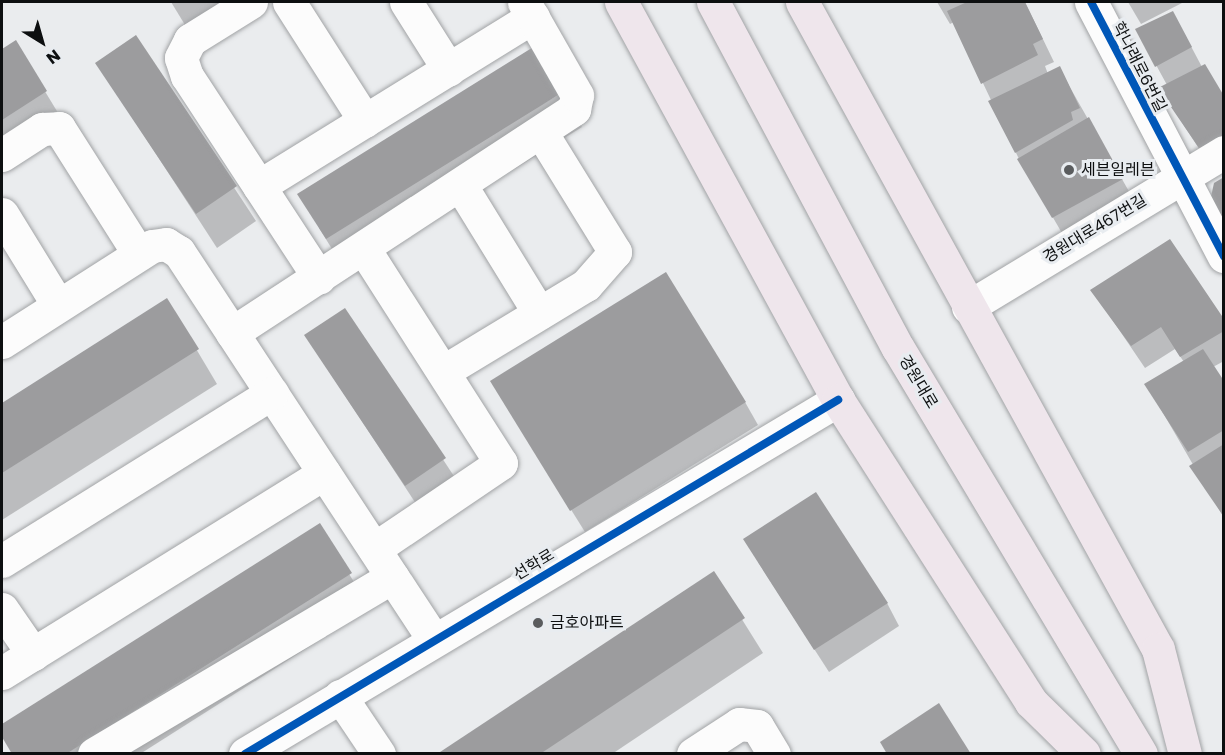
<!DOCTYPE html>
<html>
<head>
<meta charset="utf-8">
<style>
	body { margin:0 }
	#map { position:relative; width:1225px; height:755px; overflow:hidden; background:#eaecee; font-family:Poppins,"Noto Sans KR",sans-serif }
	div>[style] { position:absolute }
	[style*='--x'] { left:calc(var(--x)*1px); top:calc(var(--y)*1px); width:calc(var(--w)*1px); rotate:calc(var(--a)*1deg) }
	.shadow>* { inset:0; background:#0003 }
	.building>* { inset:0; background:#9c9c9e }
	.roads { filter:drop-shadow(0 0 2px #a1a3a5) drop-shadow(0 0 2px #a1a3a5) }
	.minor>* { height:33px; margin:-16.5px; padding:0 16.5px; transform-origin:16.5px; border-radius:16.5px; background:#fcfcfc }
	.major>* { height:33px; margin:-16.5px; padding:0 16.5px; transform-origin:16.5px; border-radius:16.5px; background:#efe6ec }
	.cycleway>* { height:8px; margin:-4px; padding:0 4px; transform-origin:4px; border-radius:4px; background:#0057b8 }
	.dots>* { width:16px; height:16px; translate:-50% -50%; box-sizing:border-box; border:3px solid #e8ecf0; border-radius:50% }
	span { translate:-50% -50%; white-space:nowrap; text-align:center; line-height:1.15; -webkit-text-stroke:6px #e8ecf0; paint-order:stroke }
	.street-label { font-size:16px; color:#0d0f10 }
	.poi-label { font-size:16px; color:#0d0f10 }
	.left { translate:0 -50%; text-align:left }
	.frame { position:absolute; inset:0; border:3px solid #0d0f10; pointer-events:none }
	.north { position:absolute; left:12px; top:12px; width:60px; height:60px; -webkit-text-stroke:4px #e8ecf0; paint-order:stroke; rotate:143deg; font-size:16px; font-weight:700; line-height:24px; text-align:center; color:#0d0f10 }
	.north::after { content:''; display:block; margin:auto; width:21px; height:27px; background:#0d0f10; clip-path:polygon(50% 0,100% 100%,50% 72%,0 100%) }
</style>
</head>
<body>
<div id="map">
	<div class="shadow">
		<div style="clip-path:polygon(171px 2px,253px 2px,193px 38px)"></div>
		<div style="clip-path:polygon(937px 2px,1025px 2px,1054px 62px,1045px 66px,1048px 74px,1059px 68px,1135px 202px,1066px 240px,1019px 159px,954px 22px,950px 24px)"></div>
		<div style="clip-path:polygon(1128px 2px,1184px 2px,1141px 24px)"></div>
		<div style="clip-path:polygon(1137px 30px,1185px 35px,1202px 67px,1213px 170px,1160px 89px,1167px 85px)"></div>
		<div style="clip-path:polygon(135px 37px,256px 221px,217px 248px,97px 63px)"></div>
		<div style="clip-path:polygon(15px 42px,66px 126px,2px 167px,2px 51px)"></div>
		<div style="clip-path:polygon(562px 93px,582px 127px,347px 273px,319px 228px)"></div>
		<div style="clip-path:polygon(1092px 290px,1224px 321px,1224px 361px,1213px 367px,1224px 384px,1224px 518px,1159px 406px,1184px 362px,1175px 349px,1145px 368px)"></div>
		<div style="clip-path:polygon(167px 300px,217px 384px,2px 520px,2px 405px)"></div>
		<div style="clip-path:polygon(345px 310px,465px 493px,426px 519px,306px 336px)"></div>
		<div style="clip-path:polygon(745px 402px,758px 425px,585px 532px,505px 404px)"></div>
		<div style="clip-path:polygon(319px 525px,370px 608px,140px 754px,12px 754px,2px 725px)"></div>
		<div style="clip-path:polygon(758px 562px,887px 603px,899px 626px,829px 672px)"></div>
		<div style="clip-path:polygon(713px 573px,763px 653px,612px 754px,440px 754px)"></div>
	</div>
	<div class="building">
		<div style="clip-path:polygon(967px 2px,1025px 2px,1043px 39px,1033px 44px,1038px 55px,981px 84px,947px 11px)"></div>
		<div style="clip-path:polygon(1173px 11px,1192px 47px,1155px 67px,1135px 29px)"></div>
		<div style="clip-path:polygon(136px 35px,237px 186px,196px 214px,95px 63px)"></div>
		<div style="clip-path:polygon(16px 40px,47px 91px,2px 120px,2px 49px)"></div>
		<div style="clip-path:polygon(535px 46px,563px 92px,326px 239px,297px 194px)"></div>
		<div style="clip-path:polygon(1205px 64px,1224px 96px,1224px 138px,1199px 148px,1158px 88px)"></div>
		<div style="clip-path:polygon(1060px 66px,1080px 108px,1071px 112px,1073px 120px,1015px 153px,988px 101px)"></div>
		<div style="clip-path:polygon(1089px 117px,1123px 179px,1052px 218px,1017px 159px)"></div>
		<div style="clip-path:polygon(1224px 177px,1224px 220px,1210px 201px,1214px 183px)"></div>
		<div style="clip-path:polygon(1170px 239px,1224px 319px,1224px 331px,1180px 357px,1161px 327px,1131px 346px,1090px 290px)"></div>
		<div style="clip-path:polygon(666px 272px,746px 402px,570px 511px,490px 381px)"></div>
		<div style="clip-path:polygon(167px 298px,199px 349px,2px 473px,2px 403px)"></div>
		<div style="clip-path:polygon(345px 308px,446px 458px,405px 486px,304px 335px)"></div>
		<div style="clip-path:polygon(1203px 349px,1224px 381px,1224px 430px,1188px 452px,1144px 384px)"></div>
		<div style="clip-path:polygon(1224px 444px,1224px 517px,1189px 466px)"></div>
		<div style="clip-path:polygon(816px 492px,888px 603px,814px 650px,743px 539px)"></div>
		<div style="clip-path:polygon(320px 523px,352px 573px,66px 754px,12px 754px,2px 737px,2px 724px)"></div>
		<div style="clip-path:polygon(714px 571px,745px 618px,540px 754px,437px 754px)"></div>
		<div style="clip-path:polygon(939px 703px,971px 754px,887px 754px,880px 742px)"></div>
	</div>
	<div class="roads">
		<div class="minor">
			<div style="--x:251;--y:2;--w:72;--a:148.1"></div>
			<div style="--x:190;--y:40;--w:20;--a:117"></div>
			<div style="--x:181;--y:58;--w:19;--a:72"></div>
			<div style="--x:187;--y:76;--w:241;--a:56.8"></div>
			<div style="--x:289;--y:2;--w:141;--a:57.4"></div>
			<div style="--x:406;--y:2;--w:80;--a:57.7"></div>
			<div style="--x:1091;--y:2;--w:287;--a:62.4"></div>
			<div style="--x:2;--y:155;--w:48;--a:-33"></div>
			<div style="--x:42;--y:129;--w:17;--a:-3"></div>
			<div style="--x:59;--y:128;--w:149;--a:57.6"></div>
			<div style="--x:259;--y:186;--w:322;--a:-31.7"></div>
			<div style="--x:461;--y:186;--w:149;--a:58.4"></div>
			<div style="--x:2;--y:214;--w:107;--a:58.4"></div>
			<div style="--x:364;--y:249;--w:254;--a:57.4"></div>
			<div style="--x:501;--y:463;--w:153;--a:145.9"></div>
			<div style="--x:968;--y:307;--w:299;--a:-31.2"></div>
			<div style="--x:232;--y:333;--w:409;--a:-33.2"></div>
			<div style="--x:574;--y:109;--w:14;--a:-78"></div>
			<div style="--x:577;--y:95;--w:107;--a:-119.7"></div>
			<div style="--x:2;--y:342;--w:178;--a:-32.6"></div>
			<div style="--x:152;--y:246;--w:14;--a:-8"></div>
			<div style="--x:166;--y:244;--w:15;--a:32"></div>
			<div style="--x:179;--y:252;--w:464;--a:56.7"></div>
			<div style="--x:444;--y:371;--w:166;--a:-31.2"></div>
			<div style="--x:586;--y:285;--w:44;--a:-48.7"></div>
			<div style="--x:615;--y:252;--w:139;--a:-121.7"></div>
			<div style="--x:2;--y:561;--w:318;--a:-31.9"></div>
			<div style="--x:2;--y:609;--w:55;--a:55.4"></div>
			<div style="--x:2;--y:673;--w:379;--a:-31.8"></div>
			<div style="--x:340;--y:696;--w:70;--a:56.1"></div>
			<div style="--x:94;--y:754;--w:347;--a:-30.7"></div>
			<div style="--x:245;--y:754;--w:691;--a:-30.84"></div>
			<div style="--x:693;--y:754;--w:55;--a:-33.1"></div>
			<div style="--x:739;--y:724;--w:18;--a:6"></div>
			<div style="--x:757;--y:726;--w:33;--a:59"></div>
		</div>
		<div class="major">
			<div style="--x:621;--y:2;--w:453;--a:61.4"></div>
			<div style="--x:838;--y:400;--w:358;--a:57.4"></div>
			<div style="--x:1031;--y:702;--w:74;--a:44.5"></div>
			<div style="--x:713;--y:2;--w:392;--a:61.9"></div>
			<div style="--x:898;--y:348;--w:473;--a:59.1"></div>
			<div style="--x:802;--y:2;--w:738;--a:61.18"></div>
			<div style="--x:1158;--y:649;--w:108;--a:75.6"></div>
		</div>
	</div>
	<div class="cycleway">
		<div style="--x:1091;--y:2;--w:287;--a:62.4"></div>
		<div style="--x:245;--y:754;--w:691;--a:-30.84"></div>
	</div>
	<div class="dots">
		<div style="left:1069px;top:170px;background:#5a5c5e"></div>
		<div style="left:538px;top:623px;background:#5a5c5e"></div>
	</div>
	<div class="street-label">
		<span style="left:1139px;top:67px;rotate:63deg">학나래로6번길</span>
		<span style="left:1095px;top:229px;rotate:-31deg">경원대로467번길</span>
		<span style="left:918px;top:382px;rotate:59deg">경원대로</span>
		<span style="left:534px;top:565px;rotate:-31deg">선학로</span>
	</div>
	<div class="poi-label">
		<span class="left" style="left:1081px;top:170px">세븐일레븐</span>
		<span class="left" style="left:550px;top:623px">금호아파트</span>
	</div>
	<div class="frame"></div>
	<div class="north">N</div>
</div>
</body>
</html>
